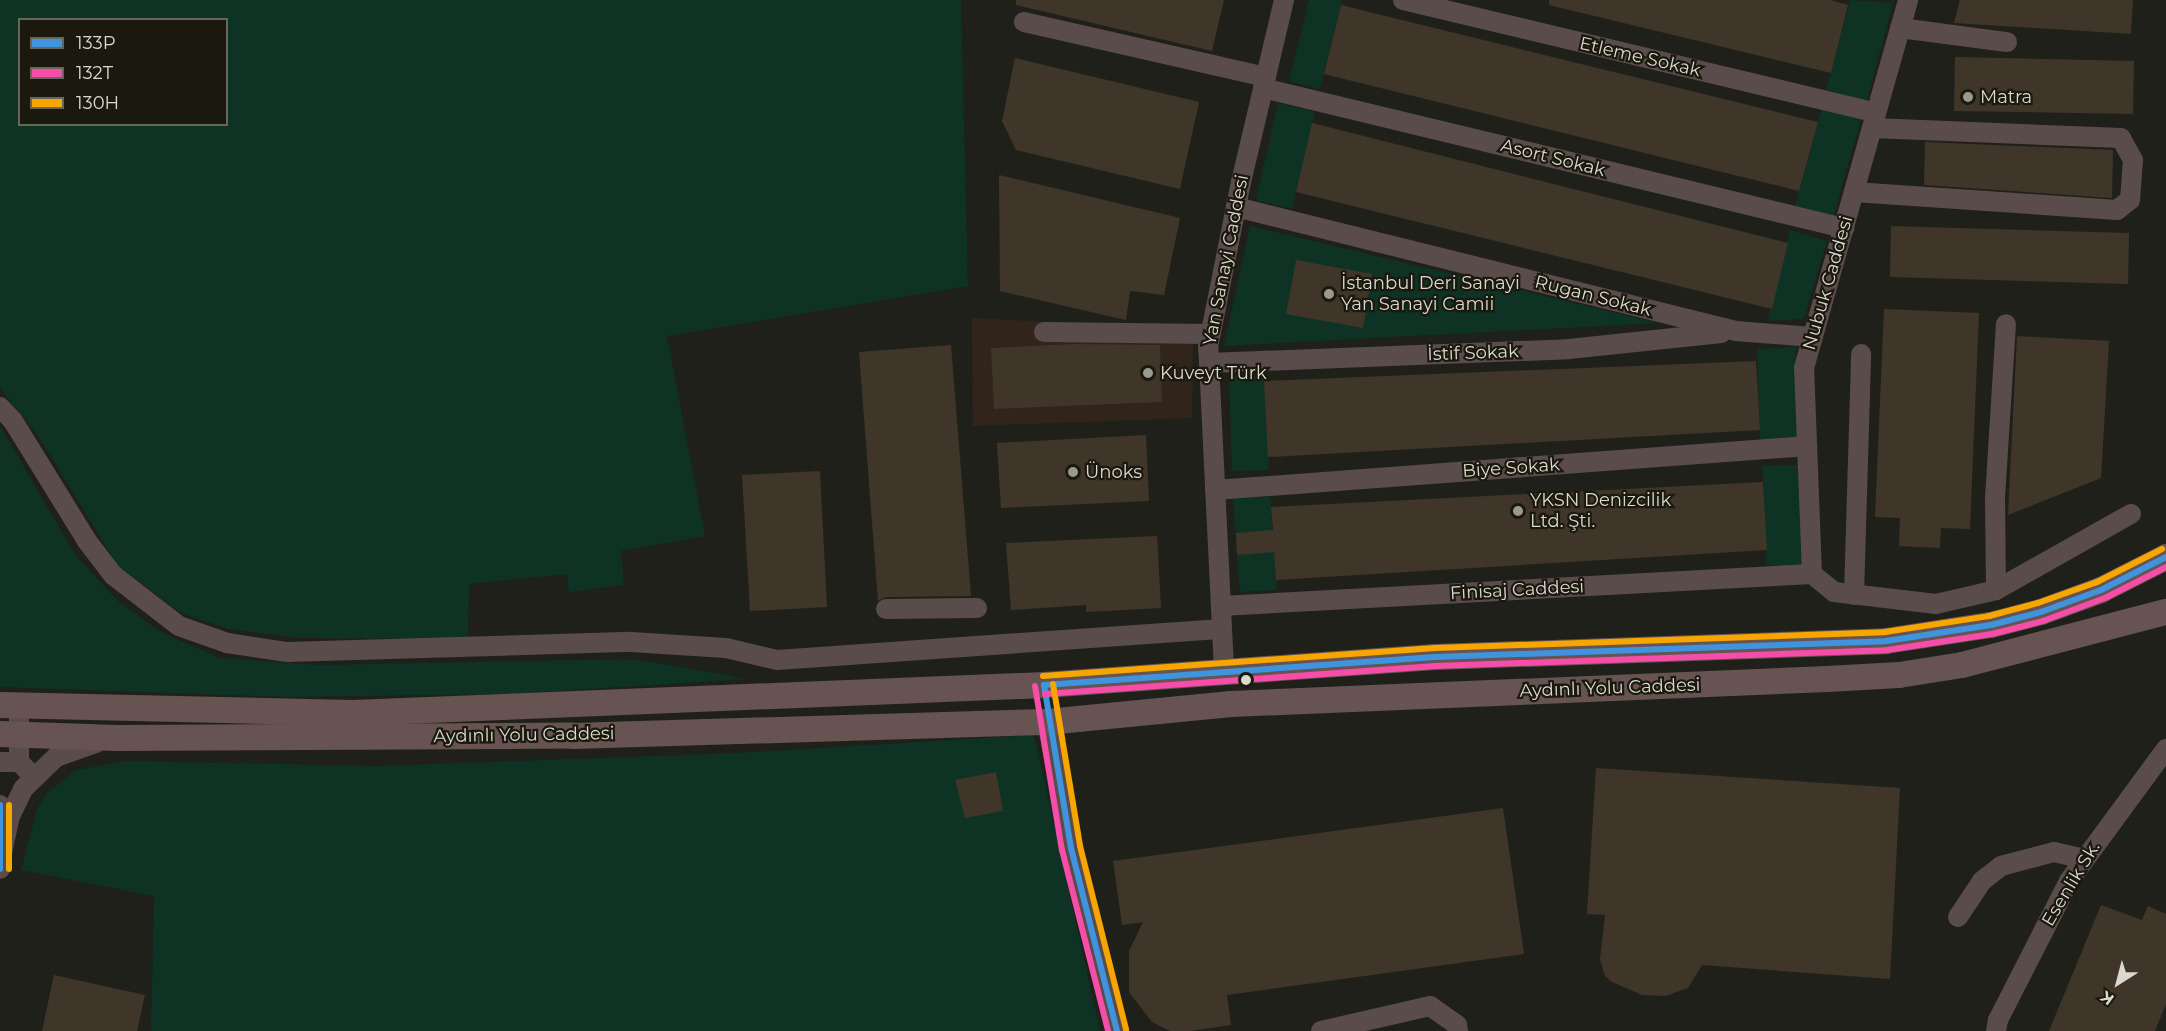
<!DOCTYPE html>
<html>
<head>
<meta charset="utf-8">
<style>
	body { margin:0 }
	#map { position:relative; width:2166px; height:1031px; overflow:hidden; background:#20201a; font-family:Montserrat,sans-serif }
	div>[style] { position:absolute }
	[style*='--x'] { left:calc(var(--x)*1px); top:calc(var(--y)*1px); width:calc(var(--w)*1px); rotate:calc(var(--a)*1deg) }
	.commercial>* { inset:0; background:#31241a }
	.green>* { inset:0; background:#0e3223 }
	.building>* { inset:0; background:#3f3629 }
	.minor>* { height:20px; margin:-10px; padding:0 10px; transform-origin:10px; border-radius:10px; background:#5b4c4c }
	.major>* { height:26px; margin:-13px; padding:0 13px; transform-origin:13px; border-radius:13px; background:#665352 }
	.bus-1>* { height:6px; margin:-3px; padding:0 3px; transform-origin:3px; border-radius:3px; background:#4094de }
	.bus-2>* { height:6px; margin:-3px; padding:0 3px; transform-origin:3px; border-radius:3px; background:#f54da8 }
	.bus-3>* { height:6px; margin:-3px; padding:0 3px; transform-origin:3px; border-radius:3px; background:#f7a600 }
	.dots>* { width:16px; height:16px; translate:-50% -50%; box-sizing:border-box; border:3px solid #1b190d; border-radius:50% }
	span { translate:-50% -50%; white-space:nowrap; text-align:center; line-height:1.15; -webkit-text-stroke:4.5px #1b190d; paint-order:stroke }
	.street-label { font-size:18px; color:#dad9d1 }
	.poi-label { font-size:18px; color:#dad9d1 }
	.left { translate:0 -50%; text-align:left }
	.legend { position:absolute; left:18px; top:18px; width:210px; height:108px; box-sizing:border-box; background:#1b190d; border:2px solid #67665b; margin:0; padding:8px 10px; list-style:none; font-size:18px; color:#dad9d1 }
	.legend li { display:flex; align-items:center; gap:12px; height:30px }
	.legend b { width:30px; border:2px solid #67665b }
	.north { position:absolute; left:2088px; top:953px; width:60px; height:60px; -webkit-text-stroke:4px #1b190d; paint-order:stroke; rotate:216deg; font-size:16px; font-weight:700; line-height:24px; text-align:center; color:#dad9d1 }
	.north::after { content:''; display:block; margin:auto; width:21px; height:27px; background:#dad9d1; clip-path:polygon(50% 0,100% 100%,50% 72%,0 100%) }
</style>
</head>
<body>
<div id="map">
	<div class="commercial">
		<div style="clip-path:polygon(972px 318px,1193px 329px,1192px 418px,973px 426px)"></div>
	</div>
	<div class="green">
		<div style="clip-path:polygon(evenodd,0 0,961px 0,968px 286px,667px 336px,705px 536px,621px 551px,624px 585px,569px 592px,567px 574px,469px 584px,468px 639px,299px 638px,228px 629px,181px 613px,118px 566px,37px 434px,0 388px,0 0,20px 20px,226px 20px,226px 124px,20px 124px,20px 20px)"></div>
		<div style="clip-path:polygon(1309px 0,1342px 0,1320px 89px,1289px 81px)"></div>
		<div style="clip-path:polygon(1850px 0,1893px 3px,1867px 101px,1826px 90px)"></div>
		<div style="clip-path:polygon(1278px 103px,1315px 112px,1292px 209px,1256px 200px)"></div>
		<div style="clip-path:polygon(1822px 108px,1861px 119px,1833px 218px,1795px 207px)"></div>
		<div style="clip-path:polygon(1250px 226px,1659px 323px,1224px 346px)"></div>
		<div style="clip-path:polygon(1790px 230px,1827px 241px,1804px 319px,1768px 321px)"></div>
		<div style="clip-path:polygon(1796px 347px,1799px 439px,1760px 440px,1757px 349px)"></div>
		<div style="clip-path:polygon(1264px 375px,1269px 470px,1232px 471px,1229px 376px)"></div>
		<div style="clip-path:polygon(0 426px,76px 556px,117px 600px,159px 631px,220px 658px,319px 665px,634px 659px,748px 679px,511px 694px,287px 697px,0 687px)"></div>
		<div style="clip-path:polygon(1798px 465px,1803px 566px,1767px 567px,1762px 466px)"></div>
		<div style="clip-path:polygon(1270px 496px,1277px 590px,1240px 592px,1233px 499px)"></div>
		<div style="clip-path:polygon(1034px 735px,1100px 1031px,151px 1031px,154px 896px,21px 870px,37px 809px,46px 794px,76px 770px,126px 761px,379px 766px,736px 753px)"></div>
	</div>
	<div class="building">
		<div style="clip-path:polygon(1016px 0,1224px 0,1212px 51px,1016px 5px)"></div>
		<div style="clip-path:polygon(1549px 0,1830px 0,1848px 5px,1831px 73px,1549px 5px)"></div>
		<div style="clip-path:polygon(1960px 0,2133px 0,2131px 34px,1954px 23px)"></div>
		<div style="clip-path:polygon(1341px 5px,1818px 122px,1799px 191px,1324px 74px)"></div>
		<div style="clip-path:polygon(1955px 57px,2134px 61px,2133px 114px,1954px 111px)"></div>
		<div style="clip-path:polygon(1015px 58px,1199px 102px,1180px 189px,1016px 150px,1002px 121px)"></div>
		<div style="clip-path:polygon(1312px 123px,1788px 243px,1772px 309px,1296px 192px)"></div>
		<div style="clip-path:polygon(1925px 142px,2113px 150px,2112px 198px,1924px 185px)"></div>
		<div style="clip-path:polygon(999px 175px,1180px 218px,1164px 295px,1130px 291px,1126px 320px,1000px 291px)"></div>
		<div style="clip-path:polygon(1891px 226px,2129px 233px,2128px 284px,1890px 277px)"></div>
		<div style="clip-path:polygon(1296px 260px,1372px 274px,1363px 328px,1286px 314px)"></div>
		<div style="clip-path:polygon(1884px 309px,1979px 313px,1970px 529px,1941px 528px,1940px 548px,1899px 546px,1900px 518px,1875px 517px)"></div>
		<div style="clip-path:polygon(2017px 336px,2109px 341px,2101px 478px,2008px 515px)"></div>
		<div style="clip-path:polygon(1074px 344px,1160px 345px,1162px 402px,994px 409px,991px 348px)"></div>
		<div style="clip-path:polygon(951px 345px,971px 596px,886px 597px,878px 601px,859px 352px)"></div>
		<div style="clip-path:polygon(1756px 361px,1760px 430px,1268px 457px,1264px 381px)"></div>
		<div style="clip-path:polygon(1146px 435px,1149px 501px,1001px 508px,997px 443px)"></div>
		<div style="clip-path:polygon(820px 471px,827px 607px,750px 611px,742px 475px)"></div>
		<div style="clip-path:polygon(1763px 482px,1767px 550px,1276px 580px,1274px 552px,1237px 555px,1236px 533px,1273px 530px,1271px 507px)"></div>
		<div style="clip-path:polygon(1157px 536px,1161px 608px,1086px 612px,1086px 605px,1011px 610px,1006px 543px)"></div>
		<div style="clip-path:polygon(1596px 768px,1900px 788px,1890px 979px,1702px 965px,1688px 988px,1665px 996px,1642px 995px,1612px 982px,1605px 976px,1600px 959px,1605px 915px,1587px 914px)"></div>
		<div style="clip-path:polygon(996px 772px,1003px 811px,965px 818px,955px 780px)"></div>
		<div style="clip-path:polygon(1503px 808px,1524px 954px,1227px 995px,1231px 1025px,1190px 1031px,1170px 1031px,1152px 1022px,1129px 992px,1129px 951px,1143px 922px,1122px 925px,1113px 861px)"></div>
		<div style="clip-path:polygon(2101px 905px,2142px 920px,2148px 906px,2166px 914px,2166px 1004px,2155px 1031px,2049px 1031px)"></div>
		<div style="clip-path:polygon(54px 975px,145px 995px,137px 1031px,42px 1031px)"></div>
	</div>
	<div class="minor">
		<div style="--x:1403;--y:0;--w:486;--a:13.4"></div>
		<div style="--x:1024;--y:22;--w:248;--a:12.8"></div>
		<div style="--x:1900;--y:28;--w:108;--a:7.5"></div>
		<div style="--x:1263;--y:88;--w:598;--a:13.55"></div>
		<div style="--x:1854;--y:192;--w:264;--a:3.9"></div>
		<div style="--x:2117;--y:210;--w:16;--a:-38"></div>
		<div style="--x:2130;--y:200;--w:40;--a:-85.7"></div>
		<div style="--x:2133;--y:160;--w:25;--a:-119"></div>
		<div style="--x:2121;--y:138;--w:249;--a:-177.7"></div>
		<div style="--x:1236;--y:207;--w:515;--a:13.93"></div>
		<div style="--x:1736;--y:331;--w:77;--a:4.5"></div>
		<div style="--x:1044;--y:332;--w:166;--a:0.7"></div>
		<div style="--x:1209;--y:363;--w:360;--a:-2.2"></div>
		<div style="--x:1569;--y:349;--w:153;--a:-6"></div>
		<div style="--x:0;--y:407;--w:19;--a:47"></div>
		<div style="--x:13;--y:421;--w:141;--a:58.3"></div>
		<div style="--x:87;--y:541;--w:43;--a:52.6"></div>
		<div style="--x:113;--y:575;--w:83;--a:37.7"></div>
		<div style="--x:179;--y:626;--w:51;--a:19.5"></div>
		<div style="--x:227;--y:643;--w:61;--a:8.5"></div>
		<div style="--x:287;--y:652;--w:344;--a:-1.7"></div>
		<div style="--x:631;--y:642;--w:95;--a:3.6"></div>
		<div style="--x:726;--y:648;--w:52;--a:13.2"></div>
		<div style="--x:777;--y:660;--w:446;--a:-4"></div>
		<div style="--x:1215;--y:490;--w:594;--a:-4.25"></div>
		<div style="--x:1812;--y:574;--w:206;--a:-92.2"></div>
		<div style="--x:1804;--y:368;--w:382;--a:-74.2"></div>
		<div style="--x:1812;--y:574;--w:28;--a:39"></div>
		<div style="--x:1834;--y:592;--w:103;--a:6.7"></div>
		<div style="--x:1936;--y:604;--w:62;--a:-13.1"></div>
		<div style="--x:1996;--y:590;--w:155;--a:-29.4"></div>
		<div style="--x:1996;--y:590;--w:92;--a:-90.6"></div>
		<div style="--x:1995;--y:498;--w:174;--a:-86.4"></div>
		<div style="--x:1854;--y:595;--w:241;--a:-88.3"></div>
		<div style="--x:1221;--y:606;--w:592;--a:-3.1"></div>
		<div style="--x:886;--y:609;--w:91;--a:-0.6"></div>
		<div style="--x:1224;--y:669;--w:322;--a:-92.8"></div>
		<div style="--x:1208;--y:347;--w:168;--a:-78.7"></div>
		<div style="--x:1241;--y:182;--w:187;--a:-76.7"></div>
		<div style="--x:1047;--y:722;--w:128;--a:79.2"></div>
		<div style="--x:1071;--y:848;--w:189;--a:75.9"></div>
		<div style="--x:0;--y:762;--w:19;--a:0"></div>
		<div style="--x:19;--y:762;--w:13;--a:45"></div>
		<div style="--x:19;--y:762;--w:56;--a:-90"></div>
		<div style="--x:0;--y:805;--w:64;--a:90"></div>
		<div style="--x:2;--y:853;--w:38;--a:-78"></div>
		<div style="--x:10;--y:816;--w:30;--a:-64"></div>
		<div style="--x:23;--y:789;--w:46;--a:-44.1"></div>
		<div style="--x:56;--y:757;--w:42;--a:-19.3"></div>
		<div style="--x:1958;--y:917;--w:43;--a:-56.3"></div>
		<div style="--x:1982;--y:881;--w:24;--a:-38"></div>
		<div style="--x:2001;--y:866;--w:55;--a:-14.8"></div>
		<div style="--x:2054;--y:852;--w:31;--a:13"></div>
		<div style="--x:1321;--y:1031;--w:112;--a:-12.9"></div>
		<div style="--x:1430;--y:1006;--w:33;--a:35"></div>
		<div style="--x:1457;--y:1025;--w:6;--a:81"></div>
		<div style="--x:1996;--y:1031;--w:11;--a:-80"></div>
		<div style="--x:1998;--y:1020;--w:156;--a:-62.9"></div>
		<div style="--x:2069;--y:881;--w:164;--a:-53.7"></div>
	</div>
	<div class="major">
		<div style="--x:0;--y:705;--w:353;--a:1.3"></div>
		<div style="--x:353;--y:713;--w:692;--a:-2.32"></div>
		<div style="--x:1044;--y:685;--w:392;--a:-4.1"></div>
		<div style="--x:1435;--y:657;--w:451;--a:-2"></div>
		<div style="--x:1886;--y:641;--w:106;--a:-8.7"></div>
		<div style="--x:1991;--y:625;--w:52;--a:-14.6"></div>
		<div style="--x:2041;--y:612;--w:64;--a:-20.1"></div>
		<div style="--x:2101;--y:590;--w:73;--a:-26.9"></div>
		<div style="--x:0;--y:734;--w:117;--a:2"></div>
		<div style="--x:117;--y:738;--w:456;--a:-0.3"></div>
		<div style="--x:573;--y:736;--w:474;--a:-1.7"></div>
		<div style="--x:1047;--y:722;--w:185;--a:-5.6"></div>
		<div style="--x:1231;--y:704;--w:597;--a:-2.4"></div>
		<div style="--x:1827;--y:679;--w:72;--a:-3.2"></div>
		<div style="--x:1899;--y:675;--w:64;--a:-9"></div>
		<div style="--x:1962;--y:665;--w:211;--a:-14.6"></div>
	</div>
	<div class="bus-1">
		<div style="--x:1044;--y:685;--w:392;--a:-4.1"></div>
		<div style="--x:1435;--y:657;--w:451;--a:-2"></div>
		<div style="--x:1886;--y:641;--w:106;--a:-8.7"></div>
		<div style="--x:1991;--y:625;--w:52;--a:-14.6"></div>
		<div style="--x:2041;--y:612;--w:64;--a:-20.1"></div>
		<div style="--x:2101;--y:590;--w:73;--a:-26.9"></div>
		<div style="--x:1044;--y:685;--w:165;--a:80.6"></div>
		<div style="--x:1071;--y:848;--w:189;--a:75.9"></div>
		<div style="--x:0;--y:805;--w:64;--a:90"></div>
	</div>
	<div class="bus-2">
		<div style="--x:1035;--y:686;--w:166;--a:80.7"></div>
		<div style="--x:1062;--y:850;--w:187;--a:75.7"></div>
		<div style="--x:1045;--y:694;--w:391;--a:-4.1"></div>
		<div style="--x:1435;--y:666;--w:452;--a:-2"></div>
		<div style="--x:1887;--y:650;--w:106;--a:-8.7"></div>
		<div style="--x:1992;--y:634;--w:53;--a:-14.3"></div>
		<div style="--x:2043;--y:621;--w:66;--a:-20.4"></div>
		<div style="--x:2105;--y:598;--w:68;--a:-26.9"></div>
	</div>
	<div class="bus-3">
		<div style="--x:1043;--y:676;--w:393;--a:-4.1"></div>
		<div style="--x:1435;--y:648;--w:450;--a:-2"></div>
		<div style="--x:1885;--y:632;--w:105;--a:-8.7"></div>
		<div style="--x:1989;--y:616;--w:51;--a:-14.9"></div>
		<div style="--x:2038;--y:603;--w:63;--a:-19.6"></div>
		<div style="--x:2097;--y:582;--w:73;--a:-26.9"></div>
		<div style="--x:1053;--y:684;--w:164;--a:80.5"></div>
		<div style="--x:1080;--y:846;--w:189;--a:75.9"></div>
		<div style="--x:9;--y:805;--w:64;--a:90"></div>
	</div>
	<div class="dots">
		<div style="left:1968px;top:97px;background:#999891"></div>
		<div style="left:1329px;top:294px;background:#999891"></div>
		<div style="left:1148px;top:373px;background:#999891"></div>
		<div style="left:1073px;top:472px;background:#999891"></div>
		<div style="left:1518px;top:511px;background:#999891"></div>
		<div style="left:1246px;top:680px;background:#dad9d1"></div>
	</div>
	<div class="street-label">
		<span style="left:1640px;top:57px;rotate:13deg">Etleme Sokak</span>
		<span style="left:1553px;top:158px;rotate:14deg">Asort Sokak</span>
		<span style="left:1226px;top:260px;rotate:-79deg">Yan Sanayi Caddesi</span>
		<span style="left:1828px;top:283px;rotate:-74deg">Nubuk Caddesi</span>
		<span style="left:1593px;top:296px;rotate:14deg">Rugan Sokak</span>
		<span style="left:1473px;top:353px;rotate:-2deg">İstif Sokak</span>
		<span style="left:1511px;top:468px;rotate:-4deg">Biye Sokak</span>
		<span style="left:1517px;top:590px;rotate:-3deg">Finisaj Caddesi</span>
		<span style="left:1610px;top:688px;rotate:-2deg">Aydınlı Yolu Caddesi</span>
		<span style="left:524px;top:735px;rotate:-1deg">Aydınlı Yolu Caddesi</span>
		<span style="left:2071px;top:884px;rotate:-59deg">Esenlik Sk.</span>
	</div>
	<div class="poi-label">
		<span class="left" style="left:1980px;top:97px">Matra</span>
		<span class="left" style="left:1341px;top:294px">İstanbul Deri Sanayi<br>Yan Sanayi Camii</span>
		<span class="left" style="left:1160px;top:373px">Kuveyt Türk</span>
		<span class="left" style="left:1085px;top:472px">Ünoks</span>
		<span class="left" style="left:1530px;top:511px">YKSN Denizcilik<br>Ltd. Şti.</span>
	</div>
	<ul class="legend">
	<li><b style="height:8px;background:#4094de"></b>133P</li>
	<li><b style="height:8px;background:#f54da8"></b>132T</li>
	<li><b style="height:8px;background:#f7a600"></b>130H</li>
	</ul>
	<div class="north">K</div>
</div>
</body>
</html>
